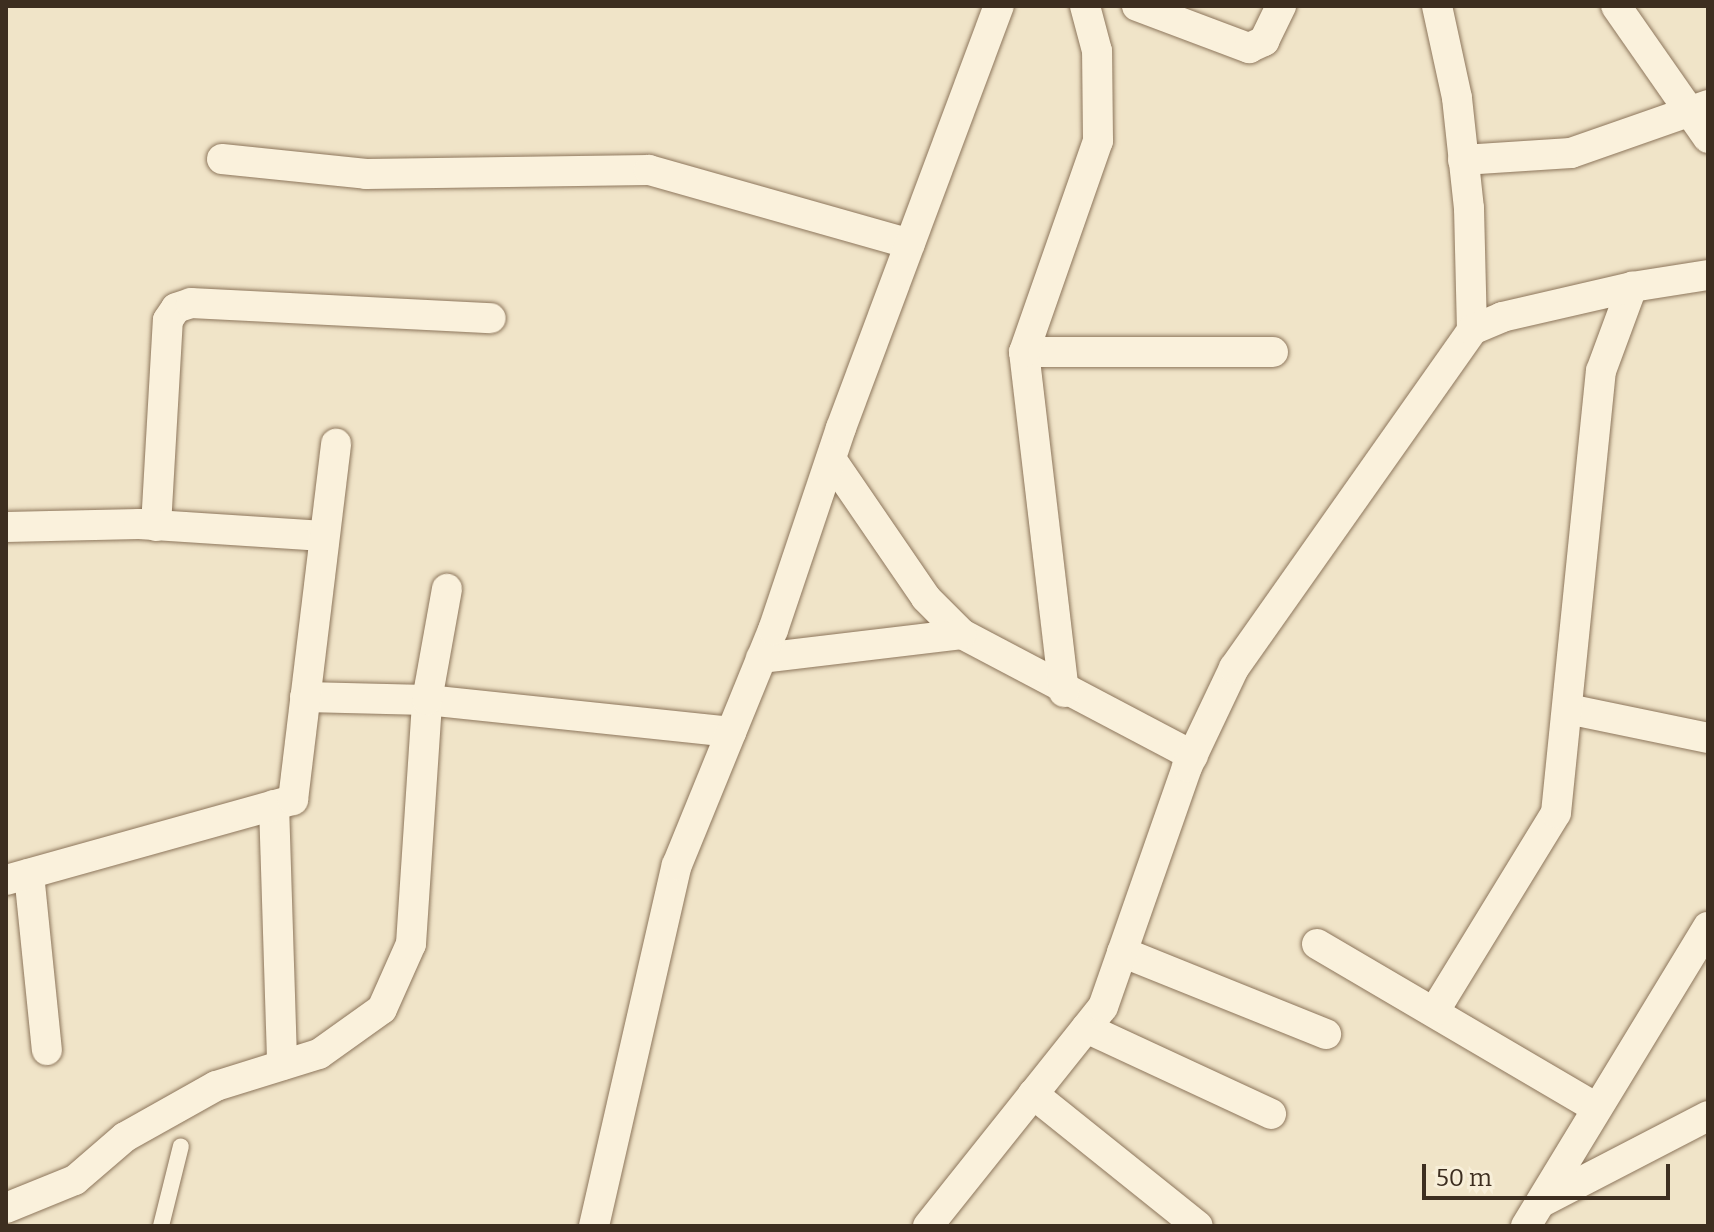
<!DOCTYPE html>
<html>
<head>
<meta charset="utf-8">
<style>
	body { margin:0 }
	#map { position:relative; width:1714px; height:1232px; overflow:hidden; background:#f0e4c8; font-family:Bitter,serif }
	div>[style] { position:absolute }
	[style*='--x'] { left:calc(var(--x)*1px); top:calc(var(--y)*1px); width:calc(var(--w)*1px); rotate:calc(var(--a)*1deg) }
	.roads { filter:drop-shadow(0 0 2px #8d765c) drop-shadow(0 0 2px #8d765c) }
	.service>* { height:16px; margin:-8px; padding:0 8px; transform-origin:8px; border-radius:8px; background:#faf1dc }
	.minor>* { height:30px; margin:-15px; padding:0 15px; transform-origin:15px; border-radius:15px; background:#faf1dc }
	span { translate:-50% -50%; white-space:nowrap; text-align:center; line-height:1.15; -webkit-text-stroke:6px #f7eed8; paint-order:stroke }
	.frame { position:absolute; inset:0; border:8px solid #3d2e20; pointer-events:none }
	.scale { position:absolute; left:1422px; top:1164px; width:248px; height:36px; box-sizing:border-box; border:4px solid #3d2e20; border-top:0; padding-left:10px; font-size:24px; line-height:28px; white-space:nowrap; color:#3d2e20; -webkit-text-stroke:6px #f7eed8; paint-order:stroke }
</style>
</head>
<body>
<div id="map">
	<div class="roads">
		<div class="service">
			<div style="--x:161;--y:1226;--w:82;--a:-76"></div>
		</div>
		<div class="minor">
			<div style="--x:1137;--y:6;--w:120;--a:20.6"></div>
			<div style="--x:1249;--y:48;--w:17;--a:-25"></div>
			<div style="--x:1264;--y:41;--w:39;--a:-64"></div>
			<div style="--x:1437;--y:6;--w:94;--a:77.7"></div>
			<div style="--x:1457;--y:98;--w:111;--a:83.8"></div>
			<div style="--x:1469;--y:208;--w:122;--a:88.6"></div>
			<div style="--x:1616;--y:6;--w:161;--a:55.1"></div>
			<div style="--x:222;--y:159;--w:145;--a:5.9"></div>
			<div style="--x:366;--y:174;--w:283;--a:-0.8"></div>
			<div style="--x:649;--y:170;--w:271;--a:15.8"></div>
			<div style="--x:1463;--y:160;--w:108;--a:-3.7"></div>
			<div style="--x:1571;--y:153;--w:145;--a:-19.3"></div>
			<div style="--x:1024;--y:352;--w:249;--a:0"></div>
			<div style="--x:831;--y:459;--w:168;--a:55.6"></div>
			<div style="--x:926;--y:598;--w:51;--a:45"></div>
			<div style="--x:962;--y:634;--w:261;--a:27.8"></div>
			<div style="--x:156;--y:526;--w:206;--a:-86.7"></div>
			<div style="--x:168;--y:320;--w:14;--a:-56"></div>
			<div style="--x:176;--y:308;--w:16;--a:-18"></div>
			<div style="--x:191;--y:303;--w:300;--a:2.9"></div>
			<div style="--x:6;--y:527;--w:133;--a:-1.3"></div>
			<div style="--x:139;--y:524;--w:185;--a:3.7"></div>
			<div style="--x:761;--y:658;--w:202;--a:-6.8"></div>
			<div style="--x:1064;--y:692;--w:342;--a:-96.7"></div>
			<div style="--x:1024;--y:352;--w:224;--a:-70.7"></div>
			<div style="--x:1098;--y:141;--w:90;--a:-90.6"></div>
			<div style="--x:1097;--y:51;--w:47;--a:-104.9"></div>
			<div style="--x:305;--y:697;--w:122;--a:1.4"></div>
			<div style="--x:427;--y:700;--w:306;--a:6"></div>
			<div style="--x:1568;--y:709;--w:143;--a:11.7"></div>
			<div style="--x:274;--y:805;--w:260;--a:88.2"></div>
			<div style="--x:29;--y:874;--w:177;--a:84.2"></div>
			<div style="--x:6;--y:880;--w:298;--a:-15.6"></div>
			<div style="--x:293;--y:800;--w:359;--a:-83.1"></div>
			<div style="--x:1317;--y:944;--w:324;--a:30.4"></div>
			<div style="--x:1122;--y:952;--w:220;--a:21.9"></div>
			<div style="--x:1434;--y:1012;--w:233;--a:-58.5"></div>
			<div style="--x:1556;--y:813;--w:444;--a:-84.2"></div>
			<div style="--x:1601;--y:371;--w:90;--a:-69.7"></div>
			<div style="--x:1632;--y:287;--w:77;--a:-9"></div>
			<div style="--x:1086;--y:1028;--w:204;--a:24.9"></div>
			<div style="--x:1033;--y:1094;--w:211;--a:38.7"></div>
			<div style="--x:1542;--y:1202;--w:187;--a:-27.4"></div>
			<div style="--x:6;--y:1208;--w:74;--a:-22.1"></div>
			<div style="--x:75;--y:1180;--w:66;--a:-40.7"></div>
			<div style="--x:125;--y:1137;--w:104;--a:-29.3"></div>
			<div style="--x:216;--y:1086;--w:108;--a:-17.3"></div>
			<div style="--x:319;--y:1054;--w:77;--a:-35.5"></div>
			<div style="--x:382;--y:1009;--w:71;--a:-66"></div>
			<div style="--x:411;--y:944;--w:245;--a:-86.2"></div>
			<div style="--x:427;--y:700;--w:113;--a:-79.8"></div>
			<div style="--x:594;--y:1226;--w:370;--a:-77.1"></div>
			<div style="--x:677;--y:865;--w:254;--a:-67.8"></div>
			<div style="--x:773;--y:630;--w:213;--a:-71.4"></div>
			<div style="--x:841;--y:428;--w:451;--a:-69.5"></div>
			<div style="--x:928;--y:1226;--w:280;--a:-51.4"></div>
			<div style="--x:1103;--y:1007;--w:254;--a:-70.7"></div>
			<div style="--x:1187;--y:767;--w:110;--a:-64.6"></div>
			<div style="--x:1234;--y:668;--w:413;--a:-54.8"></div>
			<div style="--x:1472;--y:330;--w:33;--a:-23"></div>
			<div style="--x:1502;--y:317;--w:133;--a:-13"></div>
			<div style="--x:1526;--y:1226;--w:350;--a:-58.7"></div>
		</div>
	</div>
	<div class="frame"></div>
	<div class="scale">50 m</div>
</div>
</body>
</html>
